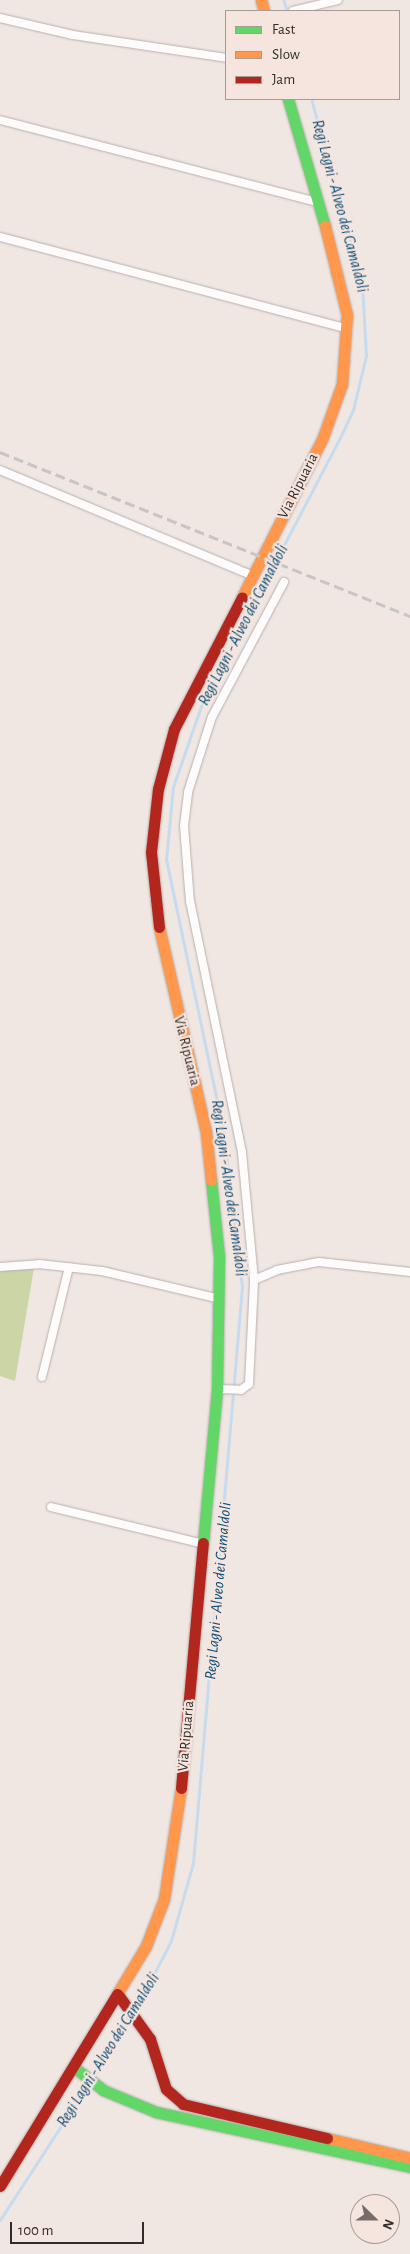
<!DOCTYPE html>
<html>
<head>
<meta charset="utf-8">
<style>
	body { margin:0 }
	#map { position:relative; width:410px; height:2254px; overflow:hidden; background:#f0e7e3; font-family:"Alegreya Sans",sans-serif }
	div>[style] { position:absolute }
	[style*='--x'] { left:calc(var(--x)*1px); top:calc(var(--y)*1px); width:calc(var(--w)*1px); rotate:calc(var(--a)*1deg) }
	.green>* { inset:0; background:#ccd5a6 }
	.stream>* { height:2.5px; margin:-1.25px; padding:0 1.25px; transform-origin:1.25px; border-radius:1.25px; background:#c7dbee }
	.roads { filter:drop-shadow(0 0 1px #b7b0ad) drop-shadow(0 0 1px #b7b0ad) }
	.street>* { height:8px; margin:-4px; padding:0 4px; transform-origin:4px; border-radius:4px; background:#fdfbfb }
	.fast>* { height:11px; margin:-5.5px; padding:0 5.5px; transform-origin:5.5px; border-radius:5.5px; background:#63d668 }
	.slow>* { height:11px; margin:-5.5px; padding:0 5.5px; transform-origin:5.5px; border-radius:5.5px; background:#ff974d }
	.jam>* { height:11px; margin:-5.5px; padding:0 5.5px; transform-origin:5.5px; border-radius:5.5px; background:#b3261e }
	.rail>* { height:2.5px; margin-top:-1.25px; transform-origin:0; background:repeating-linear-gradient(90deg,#c8c6c5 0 10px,transparent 0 15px) }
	span { translate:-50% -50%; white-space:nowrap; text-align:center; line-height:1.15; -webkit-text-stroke:4.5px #f5e5de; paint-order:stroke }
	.street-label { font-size:15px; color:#312c29 }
	.water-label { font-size:16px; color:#074b77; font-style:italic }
	.legend { position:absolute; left:225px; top:10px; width:175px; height:90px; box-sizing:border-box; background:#f5e5de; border:1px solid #a79b96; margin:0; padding:6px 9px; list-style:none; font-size:15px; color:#312c29 }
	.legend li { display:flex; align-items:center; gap:10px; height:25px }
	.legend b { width:25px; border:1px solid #a79b96 }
	.north { position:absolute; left:350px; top:2194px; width:50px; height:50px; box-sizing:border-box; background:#f5e5de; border:1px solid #a79b96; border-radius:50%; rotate:112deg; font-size:14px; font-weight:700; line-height:20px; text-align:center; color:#312c29 }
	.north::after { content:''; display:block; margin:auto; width:18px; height:22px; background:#746d6a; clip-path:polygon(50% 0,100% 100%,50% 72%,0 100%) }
	.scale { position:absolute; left:10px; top:2222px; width:134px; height:22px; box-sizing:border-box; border:2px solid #312c29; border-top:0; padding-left:6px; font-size:15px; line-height:18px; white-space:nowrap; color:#312c29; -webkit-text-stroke:4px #f5e5de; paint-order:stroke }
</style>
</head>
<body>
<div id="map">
	<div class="green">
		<div style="clip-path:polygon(34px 1268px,15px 1381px,0 1376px,0 1269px)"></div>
	</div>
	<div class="stream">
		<div style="--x:284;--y:0;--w:11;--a:75"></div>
		<div style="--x:135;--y:2011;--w:79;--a:-62.8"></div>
		<div style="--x:171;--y:1941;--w:81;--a:-74.2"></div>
		<div style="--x:193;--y:1863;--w:578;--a:-85.14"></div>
		<div style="--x:242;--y:1287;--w:158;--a:-96.9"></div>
		<div style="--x:223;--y:1130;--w:276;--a:-101.9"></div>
		<div style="--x:166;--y:860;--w:73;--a:-84.5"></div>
		<div style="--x:173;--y:787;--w:94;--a:-70.8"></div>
		<div style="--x:204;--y:698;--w:291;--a:-62.4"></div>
		<div style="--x:339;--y:440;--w:33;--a:-65"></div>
		<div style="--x:353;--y:410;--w:56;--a:-76.5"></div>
		<div style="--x:366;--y:356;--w:71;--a:-93.2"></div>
		<div style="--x:362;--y:285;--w:193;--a:-105.3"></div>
		<div style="--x:92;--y:2078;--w:72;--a:-57"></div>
		<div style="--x:0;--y:2220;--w:163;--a:-57"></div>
	</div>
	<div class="roads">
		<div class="street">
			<div style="--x:293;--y:11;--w:46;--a:-13.7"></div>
			<div style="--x:0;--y:18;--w:75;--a:13.1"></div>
			<div style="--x:73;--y:35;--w:155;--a:8.5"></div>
			<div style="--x:0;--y:120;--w:327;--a:14.5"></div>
			<div style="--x:0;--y:237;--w:360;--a:14.8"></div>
			<div style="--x:0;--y:470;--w:274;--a:22.7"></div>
			<div style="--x:0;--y:1267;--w:39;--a:-4"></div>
			<div style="--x:39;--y:1264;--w:63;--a:6.3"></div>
			<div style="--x:102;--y:1271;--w:121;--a:13.3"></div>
			<div style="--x:254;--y:1280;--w:25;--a:-23"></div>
			<div style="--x:277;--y:1270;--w:43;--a:-10.8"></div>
			<div style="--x:319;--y:1262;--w:92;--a:6.3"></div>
			<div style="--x:42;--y:1377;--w:113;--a:-76.2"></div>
			<div style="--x:217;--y:1389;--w:24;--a:2"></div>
			<div style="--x:241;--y:1390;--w:10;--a:-37"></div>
			<div style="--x:249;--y:1384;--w:104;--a:-87.2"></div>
			<div style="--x:254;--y:1280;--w:129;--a:-95.4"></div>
			<div style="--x:242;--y:1152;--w:255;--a:-101.7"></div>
			<div style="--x:190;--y:902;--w:76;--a:-94.5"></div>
			<div style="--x:184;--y:826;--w:34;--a:-83"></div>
			<div style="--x:188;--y:792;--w:79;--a:-72.3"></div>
			<div style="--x:212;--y:717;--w:153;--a:-61.9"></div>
			<div style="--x:51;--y:1507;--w:157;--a:13.6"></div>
		</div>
		<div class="fast">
			<div style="--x:288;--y:99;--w:132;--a:73.8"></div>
			<div style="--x:203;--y:1543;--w:155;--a:-84.8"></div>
			<div style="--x:217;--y:1389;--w:133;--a:-89.1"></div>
			<div style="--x:219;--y:1256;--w:76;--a:-96"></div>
			<div style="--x:75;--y:2068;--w:36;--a:38"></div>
			<div style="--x:103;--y:2090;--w:57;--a:22.5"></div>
			<div style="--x:156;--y:2112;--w:260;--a:12.2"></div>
		</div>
		<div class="slow">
			<div style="--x:261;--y:0;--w:11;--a:75"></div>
			<div style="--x:242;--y:597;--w:179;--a:-63.1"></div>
			<div style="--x:323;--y:437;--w:56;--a:-70.3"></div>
			<div style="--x:342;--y:384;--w:69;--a:-85.9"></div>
			<div style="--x:347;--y:315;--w:92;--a:-103.9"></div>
			<div style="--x:159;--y:927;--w:210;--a:77.1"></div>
			<div style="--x:206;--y:1132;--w:48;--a:84.1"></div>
			<div style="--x:117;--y:1994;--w:56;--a:-58.9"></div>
			<div style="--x:146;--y:1946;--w:50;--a:-69"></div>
			<div style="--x:164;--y:1899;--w:112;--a:-81.3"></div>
			<div style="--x:327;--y:2138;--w:85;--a:13.5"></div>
		</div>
		<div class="jam">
			<div style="--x:159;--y:927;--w:75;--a:-96.1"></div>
			<div style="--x:151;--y:852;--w:63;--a:-83.7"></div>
			<div style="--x:158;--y:789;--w:62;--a:-75.1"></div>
			<div style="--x:174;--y:729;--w:148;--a:-62.7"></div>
			<div style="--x:181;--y:1788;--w:246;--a:-84.9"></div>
			<div style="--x:119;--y:1996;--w:53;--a:54.2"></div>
			<div style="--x:150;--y:2039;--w:52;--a:72.3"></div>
			<div style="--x:166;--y:2089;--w:23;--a:41"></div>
			<div style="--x:183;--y:2104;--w:148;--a:13.3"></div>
			<div style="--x:0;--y:2186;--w:225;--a:-58.6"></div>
		</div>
	</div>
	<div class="rail">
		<div style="--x:0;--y:452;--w:442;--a:21.8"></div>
	</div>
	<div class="street-label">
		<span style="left:298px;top:486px;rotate:-63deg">Via Ripuaria</span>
		<span style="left:187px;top:1051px;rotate:76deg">Via Ripuaria</span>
		<span style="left:186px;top:1736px;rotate:-85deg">Via Ripuaria</span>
	</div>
	<div class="water-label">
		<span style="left:340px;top:206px;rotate:75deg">Regi Lagni - Alveo dei Camaldoli</span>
		<span style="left:243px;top:625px;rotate:-63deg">Regi Lagni - Alveo dei Camaldoli</span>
		<span style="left:229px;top:1188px;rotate:82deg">Regi Lagni - Alveo dei Camaldoli</span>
		<span style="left:218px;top:1591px;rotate:-85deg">Regi Lagni - Alveo dei Camaldoli</span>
		<span style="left:108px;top:2050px;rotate:-58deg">Regi Lagni - Alveo dei Camaldoli</span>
	</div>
	<ul class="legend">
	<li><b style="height:6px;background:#63d668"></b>Fast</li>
	<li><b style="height:6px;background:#ff974d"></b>Slow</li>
	<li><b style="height:6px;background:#b3261e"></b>Jam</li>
	</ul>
	<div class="north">N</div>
	<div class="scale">100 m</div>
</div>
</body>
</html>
